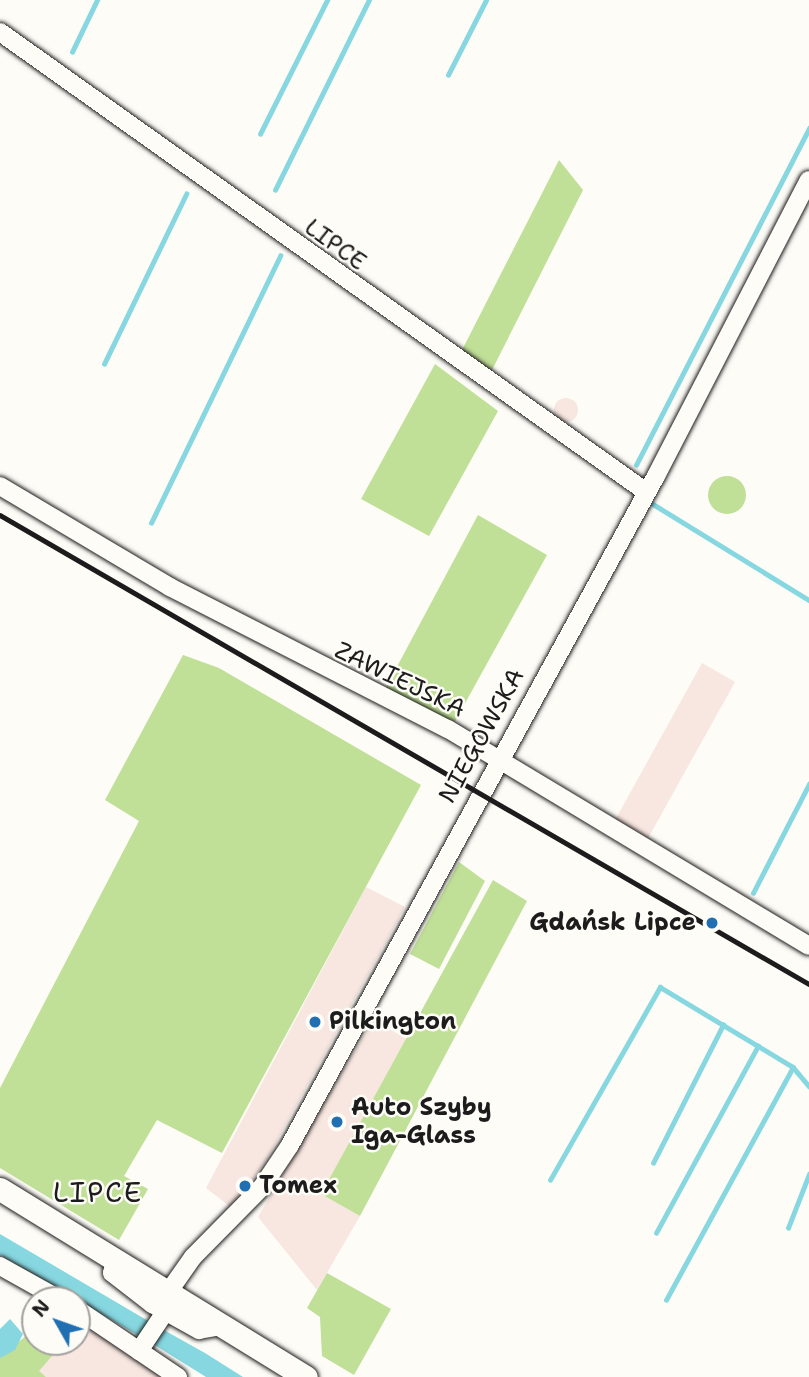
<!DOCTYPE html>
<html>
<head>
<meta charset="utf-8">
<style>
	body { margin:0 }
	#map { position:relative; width:809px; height:1377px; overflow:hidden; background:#fdfcf7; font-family:"Shantell Sans",sans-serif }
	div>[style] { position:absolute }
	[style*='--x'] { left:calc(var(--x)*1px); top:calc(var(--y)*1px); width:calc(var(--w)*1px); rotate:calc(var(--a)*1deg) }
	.built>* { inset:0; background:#f8e6e0 }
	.round { border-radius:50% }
	.green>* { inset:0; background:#c0df97 }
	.water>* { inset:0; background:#86d7e0 }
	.stream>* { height:4.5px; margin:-2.25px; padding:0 2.25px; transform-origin:2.25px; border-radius:2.25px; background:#86d7e0 }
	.roads { filter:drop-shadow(0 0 2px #1c1c1c) drop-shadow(0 0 2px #1c1c1c) }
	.minor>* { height:18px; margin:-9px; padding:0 9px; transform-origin:9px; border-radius:9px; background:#fdfcf7 }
	.major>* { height:23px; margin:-11.5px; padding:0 11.5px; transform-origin:11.5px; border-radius:11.5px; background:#fdfcf7 }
	.rail>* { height:4.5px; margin:-2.25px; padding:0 2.25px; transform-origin:2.25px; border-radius:2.25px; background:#1c1c1c }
	.dots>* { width:19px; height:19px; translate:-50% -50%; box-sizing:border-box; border:4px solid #fdfcf7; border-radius:50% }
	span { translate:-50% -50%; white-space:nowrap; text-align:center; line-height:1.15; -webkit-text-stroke:5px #fdfcf7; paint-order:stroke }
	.street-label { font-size:24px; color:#1c1c1c }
	.poi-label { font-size:24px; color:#1c1c1c; font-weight:700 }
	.right { translate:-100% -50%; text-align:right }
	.left { translate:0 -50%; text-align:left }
	.quarter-label { font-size:28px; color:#1c1c1c; letter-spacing:2px }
	.north { position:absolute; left:21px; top:1286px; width:70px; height:70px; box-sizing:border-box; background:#fdfcf7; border:2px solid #a3a29f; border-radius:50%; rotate:310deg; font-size:19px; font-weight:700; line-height:28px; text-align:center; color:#1c1c1c }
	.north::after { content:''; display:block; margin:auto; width:24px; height:32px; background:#1f6fb2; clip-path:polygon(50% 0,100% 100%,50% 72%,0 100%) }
</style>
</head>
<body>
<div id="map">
	<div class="built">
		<div class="round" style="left:554px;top:398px;width:24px;height:24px"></div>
		<div style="clip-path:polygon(702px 663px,735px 682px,647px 840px,614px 822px)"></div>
		<div style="clip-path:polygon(366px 887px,405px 907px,267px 1159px,232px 1208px,206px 1188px)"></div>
		<div style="clip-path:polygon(373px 1020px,407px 1039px,321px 1194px,360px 1216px,317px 1290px,258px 1217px)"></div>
		<div style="clip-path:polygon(84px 1319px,169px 1377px,46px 1377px,38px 1371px,64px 1342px,77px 1342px)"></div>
	</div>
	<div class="green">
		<div style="clip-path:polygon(559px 160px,583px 190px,491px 372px,461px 352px)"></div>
		<div style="clip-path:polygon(435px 364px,498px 411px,429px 536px,361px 499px)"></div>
		<div class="round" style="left:708px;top:476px;width:38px;height:38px"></div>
		<div style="clip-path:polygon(478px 515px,547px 555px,453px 725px,384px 691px)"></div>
		<div style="clip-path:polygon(183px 655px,219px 668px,421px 785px,222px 1153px,157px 1120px,124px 1176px,148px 1189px,119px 1240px,0 1168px,0 1088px,139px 821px,105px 800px)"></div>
		<div style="clip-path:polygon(459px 862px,485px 881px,439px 969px,410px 954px)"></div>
		<div style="clip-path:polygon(493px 880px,527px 901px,360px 1216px,321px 1194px)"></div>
		<div style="clip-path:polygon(327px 1273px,391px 1309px,354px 1375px,322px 1356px,320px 1317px,307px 1308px)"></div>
		<div style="clip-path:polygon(35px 1328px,35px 1342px,64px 1342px,39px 1371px,46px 1377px,0 1377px,0 1358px)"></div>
	</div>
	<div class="water">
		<div style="clip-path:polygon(0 1234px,150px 1322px,141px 1337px,0 1255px)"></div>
		<div style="clip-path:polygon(10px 1319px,23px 1334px,15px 1350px,0 1358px,0 1329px)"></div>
		<div style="clip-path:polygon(162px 1329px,205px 1353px,243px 1377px,206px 1377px,153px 1344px)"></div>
	</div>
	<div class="stream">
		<div style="--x:72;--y:52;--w:58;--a:-64.3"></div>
		<div style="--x:448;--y:75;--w:84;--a:-63.1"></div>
		<div style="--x:260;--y:134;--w:150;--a:-63.4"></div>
		<div style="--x:275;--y:190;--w:212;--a:-63.7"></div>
		<div style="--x:104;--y:364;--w:189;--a:-64.2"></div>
		<div style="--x:636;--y:465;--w:379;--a:-62.8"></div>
		<div style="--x:653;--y:504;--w:183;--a:31.6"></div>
		<div style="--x:151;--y:523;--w:297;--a:-64.2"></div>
		<div style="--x:753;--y:893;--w:123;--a:-62.8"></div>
		<div style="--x:653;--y:1163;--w:155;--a:-63.1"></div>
		<div style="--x:550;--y:1180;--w:222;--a:-60.3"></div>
		<div style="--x:660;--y:987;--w:155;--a:31"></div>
		<div style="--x:793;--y:1067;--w:25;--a:50"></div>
		<div style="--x:788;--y:1228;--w:58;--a:-68.7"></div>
		<div style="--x:656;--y:1233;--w:213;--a:-61.4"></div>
		<div style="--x:666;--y:1300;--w:265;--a:-61.4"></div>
	</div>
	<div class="roads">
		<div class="minor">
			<div style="--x:0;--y:32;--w:792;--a:35.44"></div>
			<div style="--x:0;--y:486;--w:198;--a:30.7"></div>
			<div style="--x:170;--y:587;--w:312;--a:27.1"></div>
			<div style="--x:448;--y:729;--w:421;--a:31"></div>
			<div style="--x:115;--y:1261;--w:12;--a:104"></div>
			<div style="--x:112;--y:1273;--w:51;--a:37.8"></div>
			<div style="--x:152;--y:1304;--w:54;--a:29"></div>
			<div style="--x:199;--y:1330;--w:23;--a:-10"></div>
			<div style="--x:0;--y:1266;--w:70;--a:29.1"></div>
			<div style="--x:167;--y:1294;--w:45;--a:-54.9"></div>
			<div style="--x:193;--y:1257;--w:98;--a:-45.4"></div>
			<div style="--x:262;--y:1187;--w:50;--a:-56.3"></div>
			<div style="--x:290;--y:1145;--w:763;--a:-61.32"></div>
			<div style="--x:656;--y:476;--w:333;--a:-62.7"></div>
			<div style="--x:77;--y:1309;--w:122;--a:34"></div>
			<div style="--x:139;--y:1351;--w:47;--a:-56.3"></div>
		</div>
		<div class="major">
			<div style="--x:0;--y:1189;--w:359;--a:31.6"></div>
		</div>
	</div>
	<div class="rail">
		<div style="--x:0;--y:515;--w:935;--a:30.1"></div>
	</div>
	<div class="dots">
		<div style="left:712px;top:923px;background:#1f6fb2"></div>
		<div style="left:315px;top:1022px;background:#1f6fb2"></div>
		<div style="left:337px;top:1122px;background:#1f6fb2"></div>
		<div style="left:245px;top:1186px;background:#1f6fb2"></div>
	</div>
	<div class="street-label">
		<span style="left:335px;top:245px;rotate:36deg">LIPCE</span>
		<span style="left:400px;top:680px;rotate:26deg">ZAWIEJSKA</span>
		<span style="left:482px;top:736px;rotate:-61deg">NIEGOWSKA</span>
	</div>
	<div class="poi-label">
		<span class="right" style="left:696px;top:923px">Gdańsk Lipce</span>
		<span class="left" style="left:329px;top:1022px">Pilkington</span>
		<span class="left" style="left:351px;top:1122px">Auto Szyby<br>Iga-Glass</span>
		<span class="left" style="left:259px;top:1186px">Tomex</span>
	</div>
	<div class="quarter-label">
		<span style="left:98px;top:1192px">LIPCE</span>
	</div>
	<div class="north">N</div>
</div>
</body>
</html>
